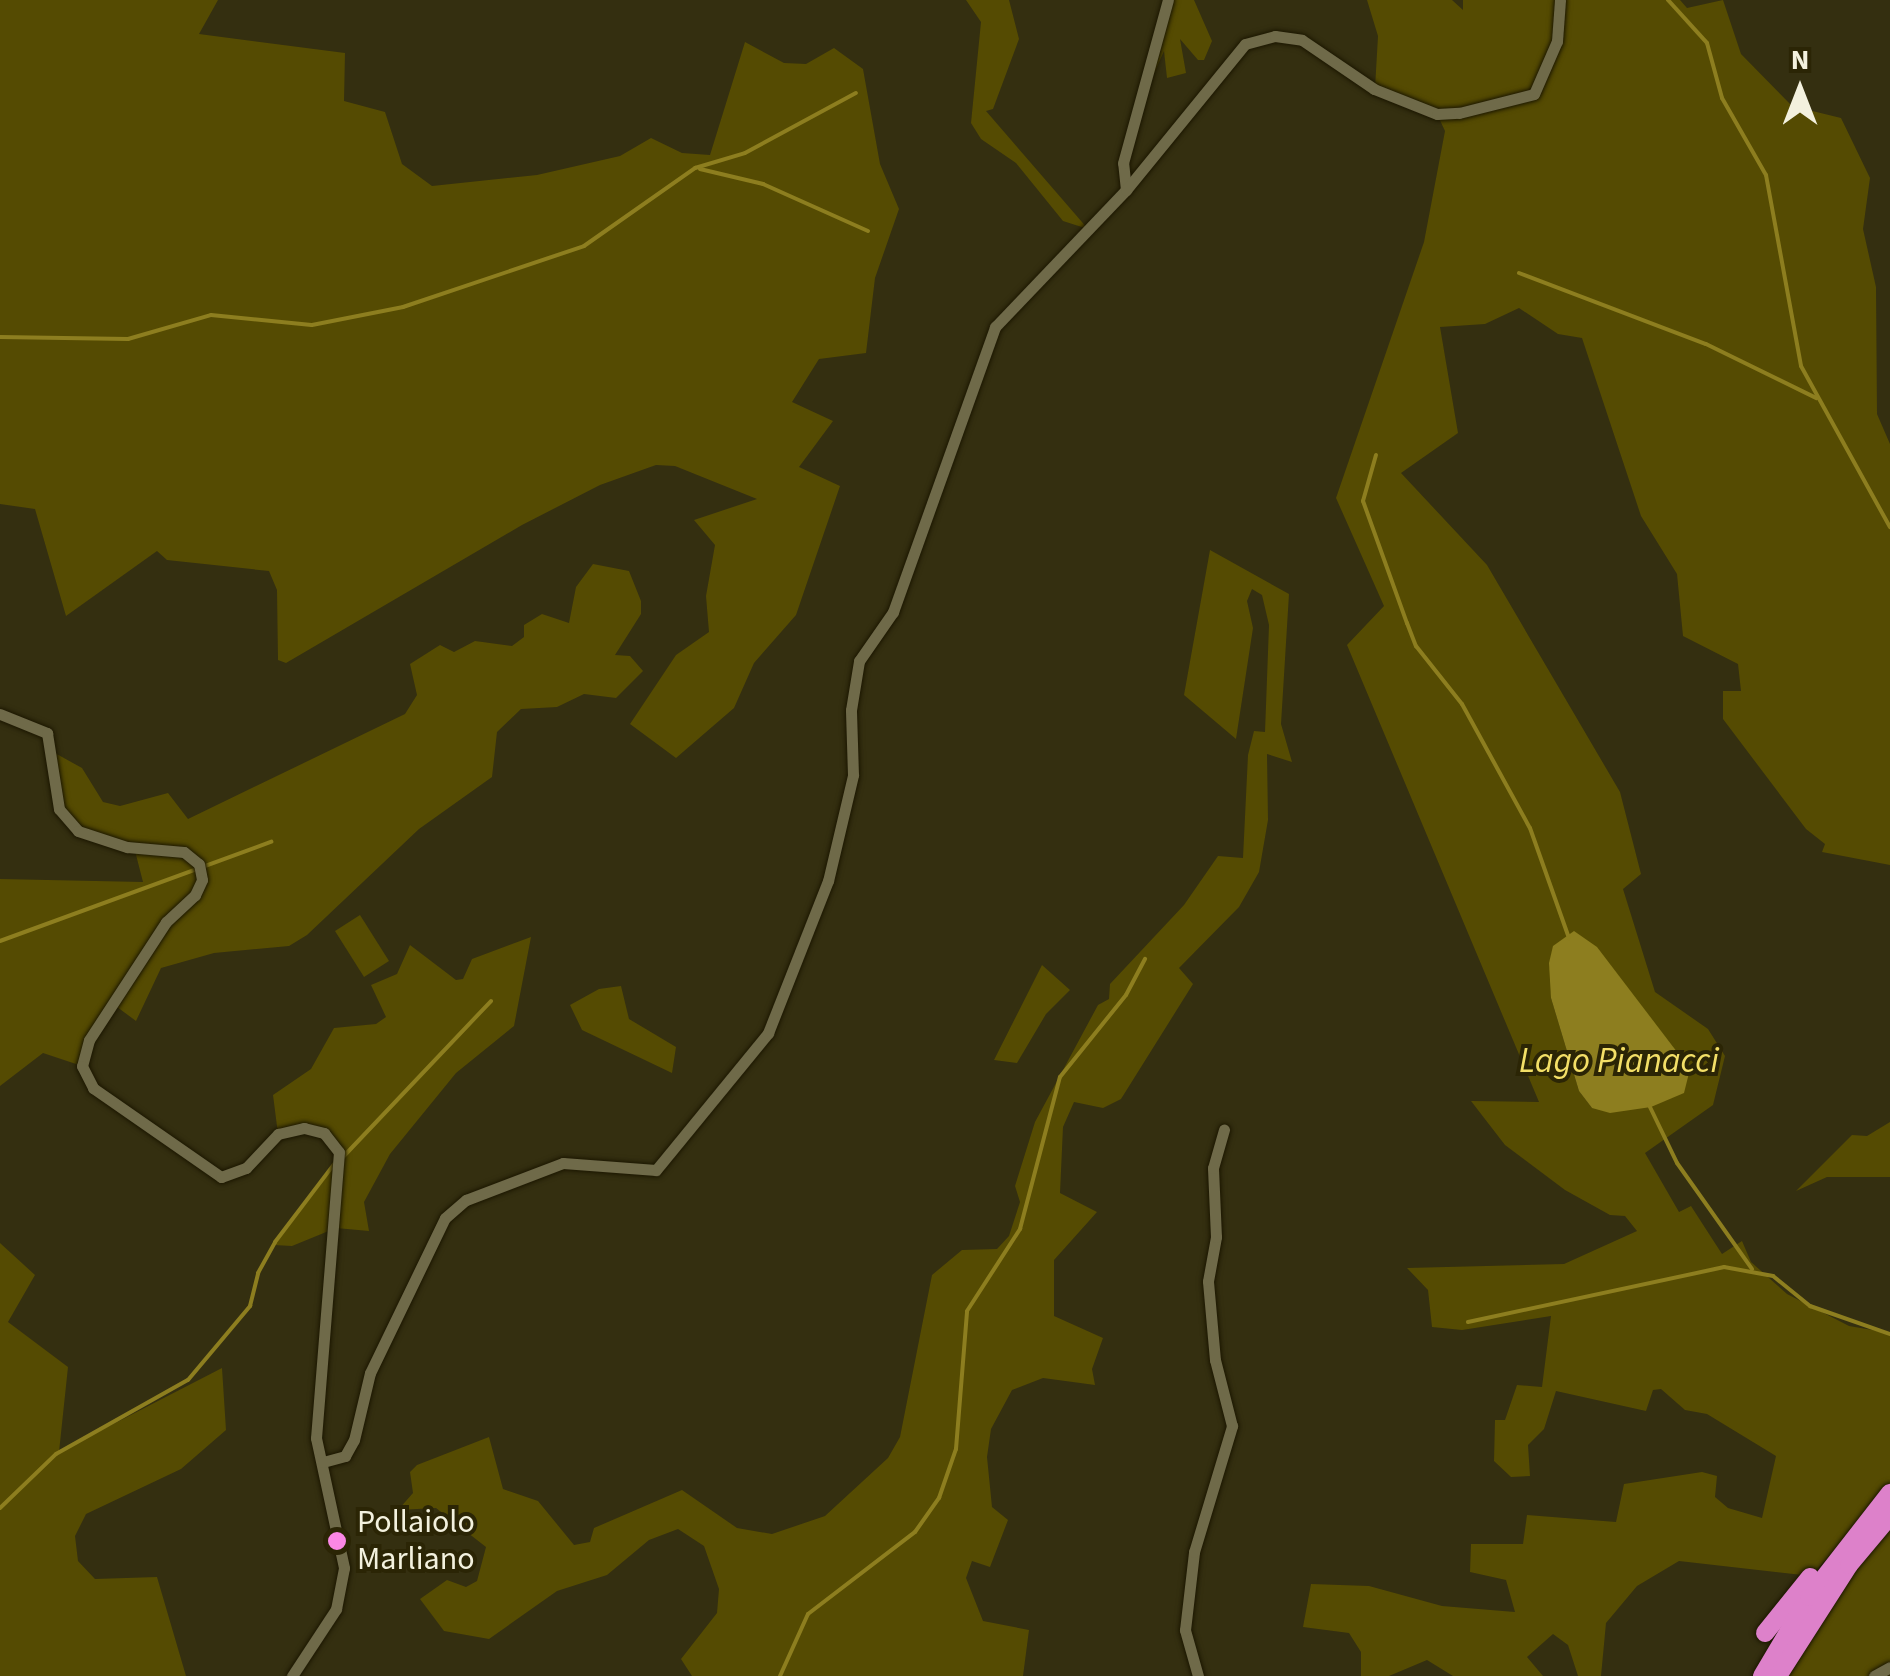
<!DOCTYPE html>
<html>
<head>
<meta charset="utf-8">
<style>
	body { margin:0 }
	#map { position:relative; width:1890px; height:1676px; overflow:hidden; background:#342f10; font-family:"Source Sans 3",sans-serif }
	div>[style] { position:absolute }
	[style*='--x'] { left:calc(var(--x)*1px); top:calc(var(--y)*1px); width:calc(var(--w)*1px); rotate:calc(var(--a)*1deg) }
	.green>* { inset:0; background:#554b02 }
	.water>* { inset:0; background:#8d7e1f }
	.stream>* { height:4px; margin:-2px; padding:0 2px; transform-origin:2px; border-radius:2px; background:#8d7e1f }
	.roads { filter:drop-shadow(0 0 2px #1c1700) drop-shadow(0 0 2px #1c1700) }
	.minor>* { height:11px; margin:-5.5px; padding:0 5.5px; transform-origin:5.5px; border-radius:5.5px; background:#6f6a49 }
	.highway>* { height:18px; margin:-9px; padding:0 9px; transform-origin:9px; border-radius:9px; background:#dd81ca }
	.dots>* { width:28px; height:28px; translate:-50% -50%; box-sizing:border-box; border:5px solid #2b2505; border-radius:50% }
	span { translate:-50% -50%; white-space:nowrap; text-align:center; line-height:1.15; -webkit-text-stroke:8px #2b2505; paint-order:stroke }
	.poi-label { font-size:32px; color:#f3f1de }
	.left { translate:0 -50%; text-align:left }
	.water-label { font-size:35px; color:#f3df67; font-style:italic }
	.north { position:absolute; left:1750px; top:40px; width:100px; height:100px; -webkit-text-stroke:8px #2b2505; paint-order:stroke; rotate:0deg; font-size:28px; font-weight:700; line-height:40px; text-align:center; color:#f3f1de }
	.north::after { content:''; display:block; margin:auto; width:35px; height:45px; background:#f3f1de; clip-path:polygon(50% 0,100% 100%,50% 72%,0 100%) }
</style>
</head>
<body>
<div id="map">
	<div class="green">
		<div style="clip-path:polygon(0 0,218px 0,199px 34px,345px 53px,344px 101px,385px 112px,402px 164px,432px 186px,537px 175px,620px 156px,651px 138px,682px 153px,710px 155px,745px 42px,784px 63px,806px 64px,834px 48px,863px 69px,880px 164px,899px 209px,875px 278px,866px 353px,819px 359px,792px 402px,833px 421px,799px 467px,840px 486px,796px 615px,754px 663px,734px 708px,676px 758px,630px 724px,676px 655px,709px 632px,706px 596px,715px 545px,694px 520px,757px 499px,675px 466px,656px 465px,600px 485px,522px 525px,286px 663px,278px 660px,277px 590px,269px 571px,167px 560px,157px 551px,66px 616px,35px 509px,0 504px)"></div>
		<div style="clip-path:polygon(966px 0,1009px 0,1019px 39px,993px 109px,986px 111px,1088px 229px,1063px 221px,1016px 163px,981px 139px,971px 123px,981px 22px)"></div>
		<div style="clip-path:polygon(1168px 0,1194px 0,1212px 41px,1204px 60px,1198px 60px,1180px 39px,1186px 73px,1167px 78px,1164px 51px,1152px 78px)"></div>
		<div style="clip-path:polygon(evenodd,1367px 0,1452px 0,1463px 10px,1463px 0,1680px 0,1687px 8px,1723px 0,1741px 54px,1792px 106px,1841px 118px,1870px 178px,1863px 229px,1876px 287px,1877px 414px,1890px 444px,1890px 865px,1822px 852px,1825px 844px,1806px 829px,1723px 719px,1723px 691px,1741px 691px,1738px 664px,1683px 636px,1677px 574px,1641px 516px,1582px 338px,1558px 334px,1519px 308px,1485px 324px,1440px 327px,1458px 433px,1401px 473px,1487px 565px,1620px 792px,1641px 874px,1623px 889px,1655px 992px,1708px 1029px,1725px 1056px,1713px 1105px,1645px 1153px,1679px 1212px,1691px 1206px,1722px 1254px,1742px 1241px,1751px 1262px,1787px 1294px,1849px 1326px,1890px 1333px,1890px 1488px,1811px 1576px,1679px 1561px,1637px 1586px,1606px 1623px,1601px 1676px,1578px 1676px,1568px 1645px,1553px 1634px,1527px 1657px,1543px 1676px,1453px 1676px,1427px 1660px,1389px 1676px,1361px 1676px,1361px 1652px,1349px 1633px,1303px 1627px,1311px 1584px,1369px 1586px,1442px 1606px,1515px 1612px,1506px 1580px,1470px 1572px,1471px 1544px,1523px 1544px,1527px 1515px,1616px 1522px,1624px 1484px,1702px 1472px,1717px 1476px,1715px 1497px,1728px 1508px,1762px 1518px,1776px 1456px,1707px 1414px,1685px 1410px,1661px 1389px,1653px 1390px,1646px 1411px,1556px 1391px,1544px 1429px,1528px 1445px,1530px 1476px,1511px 1477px,1494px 1461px,1495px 1420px,1505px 1420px,1517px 1385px,1542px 1387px,1551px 1316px,1462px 1330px,1432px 1327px,1428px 1290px,1407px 1268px,1564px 1264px,1637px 1231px,1625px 1216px,1610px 1215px,1565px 1190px,1505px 1145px,1471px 1101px,1539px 1102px,1347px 645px,1384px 606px,1336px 498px,1424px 242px,1445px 131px,1437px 114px,1375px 88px,1378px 36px,1367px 0,1554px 946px,1657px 1033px,1690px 1069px,1592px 1108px,1579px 1091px,1551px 998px,1554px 946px)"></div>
		<div style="clip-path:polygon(1210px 550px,1289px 594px,1281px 724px,1292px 762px,1267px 754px,1268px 820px,1259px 872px,1239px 907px,1179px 968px,1193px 984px,1121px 1099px,1103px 1108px,1074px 1102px,1063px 1127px,1060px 1193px,1097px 1212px,1054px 1260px,1054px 1316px,1103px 1338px,1092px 1369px,1095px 1385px,1043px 1378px,1012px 1390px,991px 1429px,987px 1457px,992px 1507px,1008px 1520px,990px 1567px,972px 1561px,966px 1578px,983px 1621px,1029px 1630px,1023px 1676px,692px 1676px,681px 1659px,717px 1613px,719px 1589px,704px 1546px,678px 1529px,649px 1540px,607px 1575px,557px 1591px,489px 1639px,444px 1631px,420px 1599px,447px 1580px,466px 1587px,477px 1581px,486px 1547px,436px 1508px,398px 1510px,413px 1493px,410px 1472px,417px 1465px,489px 1437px,503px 1489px,538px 1501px,574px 1545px,590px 1542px,594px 1528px,682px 1490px,737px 1528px,772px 1534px,825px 1516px,888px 1458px,900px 1437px,932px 1275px,962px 1250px,997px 1249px,1009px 1236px,1020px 1202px,1015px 1186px,1035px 1122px,1098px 1005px,1109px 999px,1110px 984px,1184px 905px,1218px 856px,1243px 858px,1248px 755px,1254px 731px,1265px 732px,1269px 625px,1262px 595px,1252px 589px,1247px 601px,1253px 628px,1236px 739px,1184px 695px)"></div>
		<div style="clip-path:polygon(593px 564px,629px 571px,641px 601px,641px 614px,615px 655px,630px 656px,643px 671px,616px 698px,584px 694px,557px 707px,521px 709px,497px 732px,492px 777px,419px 829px,307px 935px,289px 946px,214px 953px,161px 968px,136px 1021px,113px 1004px,82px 1066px,43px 1053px,0 1086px,0 879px,143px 882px,134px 847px,65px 820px,53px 752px,82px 768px,103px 802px,120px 806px,168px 793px,188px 819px,405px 714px,417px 695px,410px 664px,440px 645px,454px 652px,475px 641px,512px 646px,524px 637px,524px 625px,542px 614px,569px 623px,576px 587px)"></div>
		<div style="clip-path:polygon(360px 915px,389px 961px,364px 977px,335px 931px)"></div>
		<div style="clip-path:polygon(531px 937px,514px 1026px,456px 1073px,390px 1154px,364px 1202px,369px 1231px,336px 1228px,292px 1246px,274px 1245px,340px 1158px,324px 1133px,278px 1134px,273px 1095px,311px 1069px,334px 1028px,376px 1024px,386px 1017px,371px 985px,397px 974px,410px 945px,456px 980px,463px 979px,472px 959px)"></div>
		<div style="clip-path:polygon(1042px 965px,1070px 990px,1046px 1014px,1017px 1063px,994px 1060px)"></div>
		<div style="clip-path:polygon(621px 986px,629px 1019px,676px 1047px,672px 1073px,582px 1030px,570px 1005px,599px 989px)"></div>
		<div style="clip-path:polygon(1890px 1122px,1890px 1177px,1827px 1177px,1796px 1191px,1852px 1135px,1867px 1136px)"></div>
		<div style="clip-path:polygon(0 1243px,35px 1275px,8px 1322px,68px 1367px,59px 1452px,222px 1368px,226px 1430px,181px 1469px,86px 1514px,75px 1536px,78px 1561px,95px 1579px,157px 1577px,186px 1676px,0 1676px)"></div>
		<div style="clip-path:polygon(1890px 1516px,1890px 1676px,1778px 1676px)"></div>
	</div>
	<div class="water">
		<div style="clip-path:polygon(1574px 931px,1597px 947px,1690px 1069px,1684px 1093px,1651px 1107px,1610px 1113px,1592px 1108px,1579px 1091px,1551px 998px,1549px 963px,1553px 946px)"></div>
	</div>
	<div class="stream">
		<div style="--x:1668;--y:0;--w:58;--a:47.8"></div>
		<div style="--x:1707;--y:43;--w:57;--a:74.7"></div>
		<div style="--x:1722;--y:98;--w:89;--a:60.3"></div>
		<div style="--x:1766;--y:175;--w:194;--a:79.6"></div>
		<div style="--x:1801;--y:366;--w:184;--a:61.1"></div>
		<div style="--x:700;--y:169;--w:65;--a:13.4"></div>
		<div style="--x:763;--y:184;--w:115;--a:24.1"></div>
		<div style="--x:1519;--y:273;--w:200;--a:20.8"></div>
		<div style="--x:1706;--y:344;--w:123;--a:26.1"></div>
		<div style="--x:0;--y:337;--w:128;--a:0.9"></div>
		<div style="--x:128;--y:339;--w:86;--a:-16.1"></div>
		<div style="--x:211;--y:315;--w:101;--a:5.7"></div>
		<div style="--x:312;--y:325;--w:93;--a:-11.2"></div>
		<div style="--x:403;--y:307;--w:191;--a:-18.6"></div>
		<div style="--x:584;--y:246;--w:136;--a:-35.1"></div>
		<div style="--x:695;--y:168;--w:52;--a:-16.7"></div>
		<div style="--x:745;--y:153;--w:126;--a:-28.4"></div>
		<div style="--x:1376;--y:455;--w:48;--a:105.8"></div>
		<div style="--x:1363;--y:501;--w:130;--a:70.2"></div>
		<div style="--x:1407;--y:623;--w:25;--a:69"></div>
		<div style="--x:1416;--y:646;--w:74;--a:51.6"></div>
		<div style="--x:1462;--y:704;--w:141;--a:61.3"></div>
		<div style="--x:1530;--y:828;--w:117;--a:70.5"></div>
		<div style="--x:0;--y:941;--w:289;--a:-20.1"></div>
		<div style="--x:1649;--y:1105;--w:64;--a:64.2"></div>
		<div style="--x:1677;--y:1163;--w:130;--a:54.7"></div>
		<div style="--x:343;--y:1157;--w:215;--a:-46.5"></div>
		<div style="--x:1468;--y:1322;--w:262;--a:-12.1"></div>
		<div style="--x:1724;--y:1267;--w:50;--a:10.4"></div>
		<div style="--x:1773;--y:1276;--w:48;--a:39"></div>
		<div style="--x:1810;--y:1306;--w:85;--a:19.3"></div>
		<div style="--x:0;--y:1508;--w:78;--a:-44"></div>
		<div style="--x:56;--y:1454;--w:151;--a:-29.3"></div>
		<div style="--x:188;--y:1380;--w:97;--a:-50"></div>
		<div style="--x:250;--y:1306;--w:34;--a:-76"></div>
		<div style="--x:258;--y:1273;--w:35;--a:-61"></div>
		<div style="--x:275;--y:1242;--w:99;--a:-52.8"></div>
		<div style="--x:780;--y:1676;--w:68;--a:-65.7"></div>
		<div style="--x:808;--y:1614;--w:135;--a:-37.5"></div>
		<div style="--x:915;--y:1532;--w:42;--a:-54.8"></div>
		<div style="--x:939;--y:1498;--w:52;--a:-70.9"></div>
		<div style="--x:956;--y:1449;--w:138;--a:-85.4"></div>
		<div style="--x:967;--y:1311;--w:98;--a:-57.1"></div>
		<div style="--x:1020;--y:1229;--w:157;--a:-75.3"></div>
		<div style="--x:1060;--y:1077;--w:105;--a:-51.2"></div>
		<div style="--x:1126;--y:995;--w:41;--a:-62.2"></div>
	</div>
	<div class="roads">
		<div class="minor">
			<div style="--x:1126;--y:190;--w:27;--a:-96"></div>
			<div style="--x:1123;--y:163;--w:169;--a:-74.6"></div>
			<div style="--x:0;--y:714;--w:51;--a:22"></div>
			<div style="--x:47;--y:733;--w:77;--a:81"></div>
			<div style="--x:59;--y:809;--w:29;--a:49"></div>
			<div style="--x:78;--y:831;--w:52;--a:18.1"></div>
			<div style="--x:127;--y:847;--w:57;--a:5"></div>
			<div style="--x:184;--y:852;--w:19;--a:39"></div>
			<div style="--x:199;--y:864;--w:16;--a:79"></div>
			<div style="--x:202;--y:880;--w:17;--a:115"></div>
			<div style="--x:195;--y:895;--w:40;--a:137"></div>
			<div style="--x:166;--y:922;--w:141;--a:123.1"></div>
			<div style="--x:89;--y:1040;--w:27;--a:105"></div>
			<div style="--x:82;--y:1066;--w:25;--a:63"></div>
			<div style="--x:93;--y:1088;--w:156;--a:34.8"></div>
			<div style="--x:221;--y:1177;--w:27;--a:-20"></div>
			<div style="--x:246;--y:1168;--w:47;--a:-46.7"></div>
			<div style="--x:278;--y:1134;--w:27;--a:-13"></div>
			<div style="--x:304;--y:1128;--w:21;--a:14"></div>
			<div style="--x:324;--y:1133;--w:24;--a:52"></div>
			<div style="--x:339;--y:1152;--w:287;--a:94.6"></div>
			<div style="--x:316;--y:1438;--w:133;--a:77.8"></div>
			<div style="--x:344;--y:1568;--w:42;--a:101"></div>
			<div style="--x:336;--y:1609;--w:80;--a:123.3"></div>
			<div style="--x:323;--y:1462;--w:23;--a:-15"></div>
			<div style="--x:345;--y:1456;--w:18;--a:-61"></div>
			<div style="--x:354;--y:1440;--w:69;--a:-76.6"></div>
			<div style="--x:370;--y:1373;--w:172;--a:-64.2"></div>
			<div style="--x:445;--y:1218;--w:28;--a:-41"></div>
			<div style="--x:466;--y:1200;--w:104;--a:-20.9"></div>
			<div style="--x:563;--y:1163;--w:93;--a:4.3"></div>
			<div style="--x:656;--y:1170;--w:177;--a:-50.7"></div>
			<div style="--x:768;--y:1033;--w:163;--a:-68.5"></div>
			<div style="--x:828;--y:881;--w:109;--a:-76.7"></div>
			<div style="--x:853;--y:775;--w:65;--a:-91.8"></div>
			<div style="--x:851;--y:710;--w:50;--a:-80.7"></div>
			<div style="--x:859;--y:661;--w:60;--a:-55.2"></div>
			<div style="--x:893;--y:612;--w:303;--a:-70.3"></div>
			<div style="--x:995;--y:327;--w:190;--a:-46.3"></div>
			<div style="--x:1126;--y:190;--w:188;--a:-50.8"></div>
			<div style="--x:1245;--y:44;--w:31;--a:-15"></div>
			<div style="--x:1275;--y:36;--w:27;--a:8"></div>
			<div style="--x:1302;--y:40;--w:87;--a:34.2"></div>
			<div style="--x:1374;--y:89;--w:68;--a:21.6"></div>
			<div style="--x:1437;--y:114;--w:22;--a:-3"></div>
			<div style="--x:1459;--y:113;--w:77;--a:-14.2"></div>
			<div style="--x:1534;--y:94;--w:58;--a:-66.5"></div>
			<div style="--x:1557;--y:41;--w:41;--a:-85.8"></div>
			<div style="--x:1198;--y:1676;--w:48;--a:-105.8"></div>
			<div style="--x:1185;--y:1630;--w:79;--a:-83.4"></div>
			<div style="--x:1194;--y:1552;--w:132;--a:-73.2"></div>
			<div style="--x:1232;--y:1426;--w:68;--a:-104.4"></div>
			<div style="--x:1215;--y:1360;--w:79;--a:-95.1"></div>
			<div style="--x:1208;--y:1281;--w:45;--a:-79.7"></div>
			<div style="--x:1216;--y:1237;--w:69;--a:-92.5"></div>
			<div style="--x:1213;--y:1168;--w:40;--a:-74"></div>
			<div style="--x:1874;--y:1676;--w:18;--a:-29"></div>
		</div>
		<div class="highway">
			<div style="--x:1765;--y:1633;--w:72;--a:-51.2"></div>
			<div style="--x:1762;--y:1676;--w:92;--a:-59.3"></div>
			<div style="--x:1809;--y:1597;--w:132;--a:-52.1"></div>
			<div style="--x:1778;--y:1676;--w:132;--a:-57.4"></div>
			<div style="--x:1849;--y:1565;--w:64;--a:-50.1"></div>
		</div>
	</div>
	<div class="dots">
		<div style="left:337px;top:1541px;background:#fb87e5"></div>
	</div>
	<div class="poi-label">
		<span class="left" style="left:357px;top:1541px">Pollaiolo<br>Marliano</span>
	</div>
	<div class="water-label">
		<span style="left:1619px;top:1061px">Lago Pianacci</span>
	</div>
	<div class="north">N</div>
</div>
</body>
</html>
